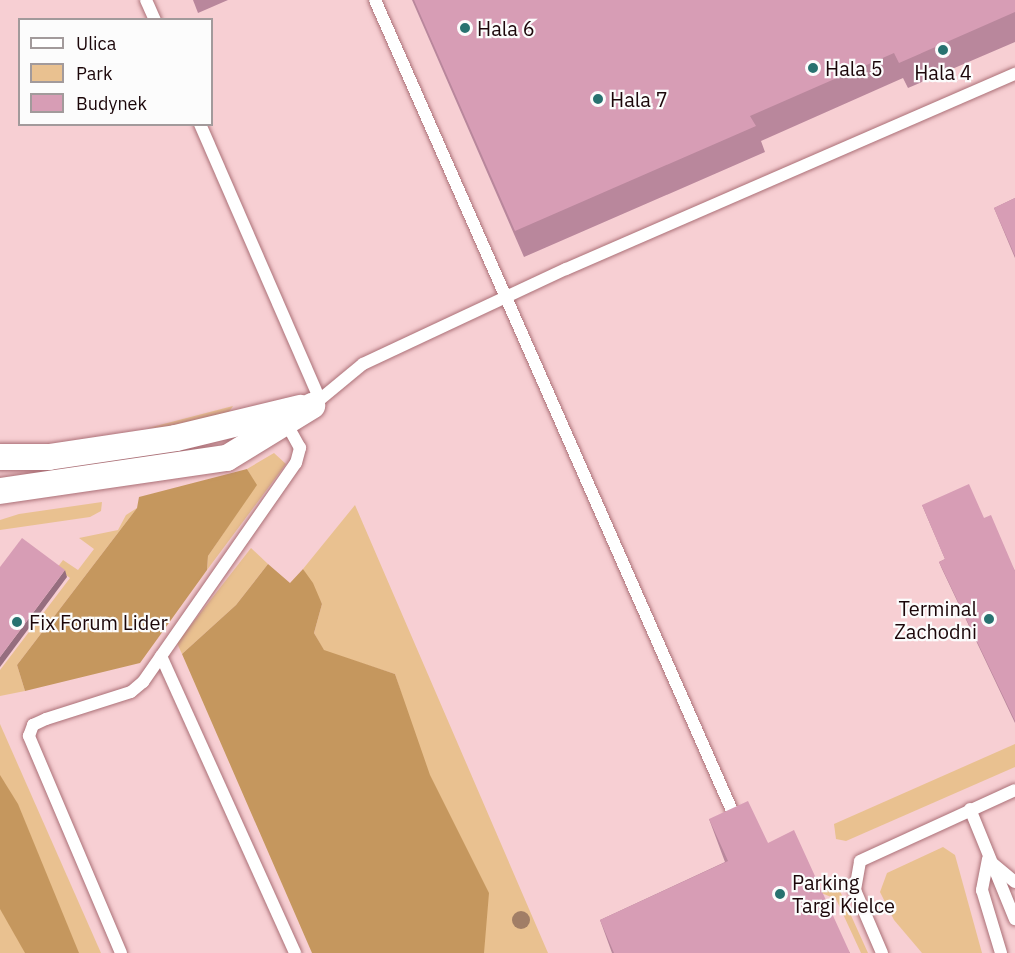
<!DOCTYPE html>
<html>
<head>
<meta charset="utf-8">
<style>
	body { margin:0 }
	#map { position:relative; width:1015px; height:953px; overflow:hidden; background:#f7cfd3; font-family:"IBM Plex Sans",sans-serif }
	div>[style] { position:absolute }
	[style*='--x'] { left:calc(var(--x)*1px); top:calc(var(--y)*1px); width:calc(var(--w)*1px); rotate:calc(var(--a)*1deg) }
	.green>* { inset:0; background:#e9c190 }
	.forest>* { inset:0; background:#c5975e }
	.roads { filter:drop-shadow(0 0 2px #ab7077) drop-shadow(0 0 2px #ab7077) }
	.service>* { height:12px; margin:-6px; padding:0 6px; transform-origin:6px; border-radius:6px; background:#fff }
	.minor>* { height:26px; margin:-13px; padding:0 13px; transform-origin:13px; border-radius:13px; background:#fff }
	.trees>* { width:18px; height:18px; margin:-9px; border-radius:50%; background:#a17e66 }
	.wall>* { inset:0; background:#b9879c }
	.shaded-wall>* { inset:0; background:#966e7f }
	.building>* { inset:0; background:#d79db5 }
	.dots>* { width:16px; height:16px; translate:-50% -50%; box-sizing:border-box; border:3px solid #fcfcfc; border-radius:50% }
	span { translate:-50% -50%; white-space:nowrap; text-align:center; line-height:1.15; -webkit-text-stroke:4.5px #fcfcfc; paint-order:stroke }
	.poi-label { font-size:20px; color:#1b0609 }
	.left { translate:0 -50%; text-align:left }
	.right { translate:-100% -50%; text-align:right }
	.legend { position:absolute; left:18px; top:18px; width:195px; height:108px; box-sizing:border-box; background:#fcfcfc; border:2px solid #a29a9b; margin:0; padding:8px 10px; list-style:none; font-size:18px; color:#1b0609 }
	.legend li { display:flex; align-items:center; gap:12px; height:30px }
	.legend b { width:30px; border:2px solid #a29a9b }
</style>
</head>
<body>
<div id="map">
	<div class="green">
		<div style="clip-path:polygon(233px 406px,227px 415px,202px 424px,148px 428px)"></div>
		<div style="clip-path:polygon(274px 453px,286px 464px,207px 570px,208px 556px,256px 485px,247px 469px)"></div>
		<div style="clip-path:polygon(102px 502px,101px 511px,90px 517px,0 530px,0 520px,19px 514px)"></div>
		<div style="clip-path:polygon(355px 505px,548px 953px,484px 953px,395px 674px,324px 651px,314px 633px,322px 604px,303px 569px)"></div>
		<div style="clip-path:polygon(137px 508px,17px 665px,25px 691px,0 696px,0 670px,70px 578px,57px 568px,63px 560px,78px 570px,94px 549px,79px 538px,118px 530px,126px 515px)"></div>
		<div style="clip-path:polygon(251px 548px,268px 564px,236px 605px,182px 654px,177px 643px)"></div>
		<div style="clip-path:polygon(0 724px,101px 953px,0 953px)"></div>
		<div style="clip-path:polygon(1015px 744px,1015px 767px,846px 841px,836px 839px,834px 824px)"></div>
		<div style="clip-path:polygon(943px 847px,955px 855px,982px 953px,922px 953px,894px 920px,880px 892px,887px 873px)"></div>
		<div style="clip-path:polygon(831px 888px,839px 889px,868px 953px,861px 953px,836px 899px,819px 892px)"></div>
	</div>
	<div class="forest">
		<div style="clip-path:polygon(247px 469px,257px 485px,208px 556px,207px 570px,140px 663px,25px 691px,17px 665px,137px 508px,139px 497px)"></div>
		<div style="clip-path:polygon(268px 564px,290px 583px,303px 569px,313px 583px,322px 604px,314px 633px,324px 650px,395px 674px,430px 775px,489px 893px,484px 953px,312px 953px,182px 654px,236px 605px)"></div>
		<div style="clip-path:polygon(0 775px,18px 804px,79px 953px,25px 953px,0 909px)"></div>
	</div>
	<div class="roads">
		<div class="service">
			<div style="--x:146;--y:0;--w:22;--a:66"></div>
			<div style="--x:375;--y:0;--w:898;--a:66.23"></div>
			<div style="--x:200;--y:124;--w:299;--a:66.5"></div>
			<div style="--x:312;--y:406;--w:66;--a:-39.5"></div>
			<div style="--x:363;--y:364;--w:224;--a:-25.1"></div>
			<div style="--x:566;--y:269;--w:490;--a:-23.5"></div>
			<div style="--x:161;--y:656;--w:326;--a:65.7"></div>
			<div style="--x:970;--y:809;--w:119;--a:67.8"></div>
			<div style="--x:988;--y:859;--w:32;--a:101"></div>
			<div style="--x:982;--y:890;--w:66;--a:73.2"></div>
			<div style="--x:991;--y:862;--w:31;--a:40"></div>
			<div style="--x:121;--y:953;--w:236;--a:-113"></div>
			<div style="--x:29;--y:736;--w:12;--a:-70"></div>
			<div style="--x:33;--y:725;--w:14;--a:-25"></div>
			<div style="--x:46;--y:719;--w:89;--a:-17.6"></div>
			<div style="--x:131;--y:692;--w:16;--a:-40"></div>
			<div style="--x:143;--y:682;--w:267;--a:-55.1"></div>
			<div style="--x:296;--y:463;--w:16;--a:-75"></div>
			<div style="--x:300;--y:448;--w:31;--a:-119"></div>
			<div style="--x:882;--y:953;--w:69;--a:-113.2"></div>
			<div style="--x:855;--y:890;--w:29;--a:-80"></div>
			<div style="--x:860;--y:861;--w:170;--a:-24.6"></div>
		</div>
		<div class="minor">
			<div style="--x:0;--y:457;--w:49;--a:0"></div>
			<div style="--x:49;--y:457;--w:128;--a:-8.5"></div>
			<div style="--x:176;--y:438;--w:128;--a:-13.6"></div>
			<div style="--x:0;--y:491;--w:229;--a:-8.3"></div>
			<div style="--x:227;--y:458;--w:100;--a:-31.5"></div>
		</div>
	</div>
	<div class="trees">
		<div style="left:521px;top:920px"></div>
	</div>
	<div class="wall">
		<div style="clip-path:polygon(193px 0,228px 0,198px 13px)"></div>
		<div style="clip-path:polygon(412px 0,1015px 0,1015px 42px,908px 88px,903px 78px,761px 141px,765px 152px,524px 257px)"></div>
		<div style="clip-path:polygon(1015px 198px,1015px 258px,994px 208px)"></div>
		<div style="clip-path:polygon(922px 505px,984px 518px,1015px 571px,1015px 723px,942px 569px,939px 562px,945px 559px)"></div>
		<div style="clip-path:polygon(709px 819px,768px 843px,850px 953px,612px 953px,600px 920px,725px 862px)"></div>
	</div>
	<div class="shaded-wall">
		<div style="clip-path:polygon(65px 570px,67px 577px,0 667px,0 657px)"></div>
	</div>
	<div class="building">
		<div style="clip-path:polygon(414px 0,1015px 0,1015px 12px,899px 63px,894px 53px,750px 116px,756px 126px,515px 231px)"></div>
		<div style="clip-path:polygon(1015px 198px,1015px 256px,994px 208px)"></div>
		<div style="clip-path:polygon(969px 484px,984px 518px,991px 515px,1015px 571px,1015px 721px,939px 562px,945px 559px,922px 505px)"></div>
		<div style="clip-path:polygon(22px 538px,65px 570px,0 657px,0 567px)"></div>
		<div style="clip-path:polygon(748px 801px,768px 843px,794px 830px,850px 953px,614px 953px,600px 920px,728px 861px,709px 819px)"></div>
	</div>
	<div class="dots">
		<div style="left:465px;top:28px;background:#287270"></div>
		<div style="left:943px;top:50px;background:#287270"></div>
		<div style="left:813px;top:68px;background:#287270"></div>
		<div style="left:598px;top:99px;background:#287270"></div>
		<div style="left:989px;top:619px;background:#287270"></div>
		<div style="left:17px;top:622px;background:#287270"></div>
		<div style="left:780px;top:894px;background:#287270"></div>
	</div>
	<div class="poi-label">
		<span class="left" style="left:477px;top:28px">Hala 6</span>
		<span class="left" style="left:825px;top:68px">Hala 5</span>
		<span style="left:943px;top:72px">Hala 4</span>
		<span class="left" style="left:610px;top:99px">Hala 7</span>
		<span class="right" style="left:977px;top:620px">Terminal<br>Zachodni</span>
		<span class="left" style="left:29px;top:622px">Fix Forum Lider</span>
		<span class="left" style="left:792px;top:894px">Parking<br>Targi Kielce</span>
	</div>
	<ul class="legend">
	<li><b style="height:8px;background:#fff"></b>Ulica</li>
	<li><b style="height:16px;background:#e9c190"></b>Park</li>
	<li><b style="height:16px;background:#d79db5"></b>Budynek</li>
	</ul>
</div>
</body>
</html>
